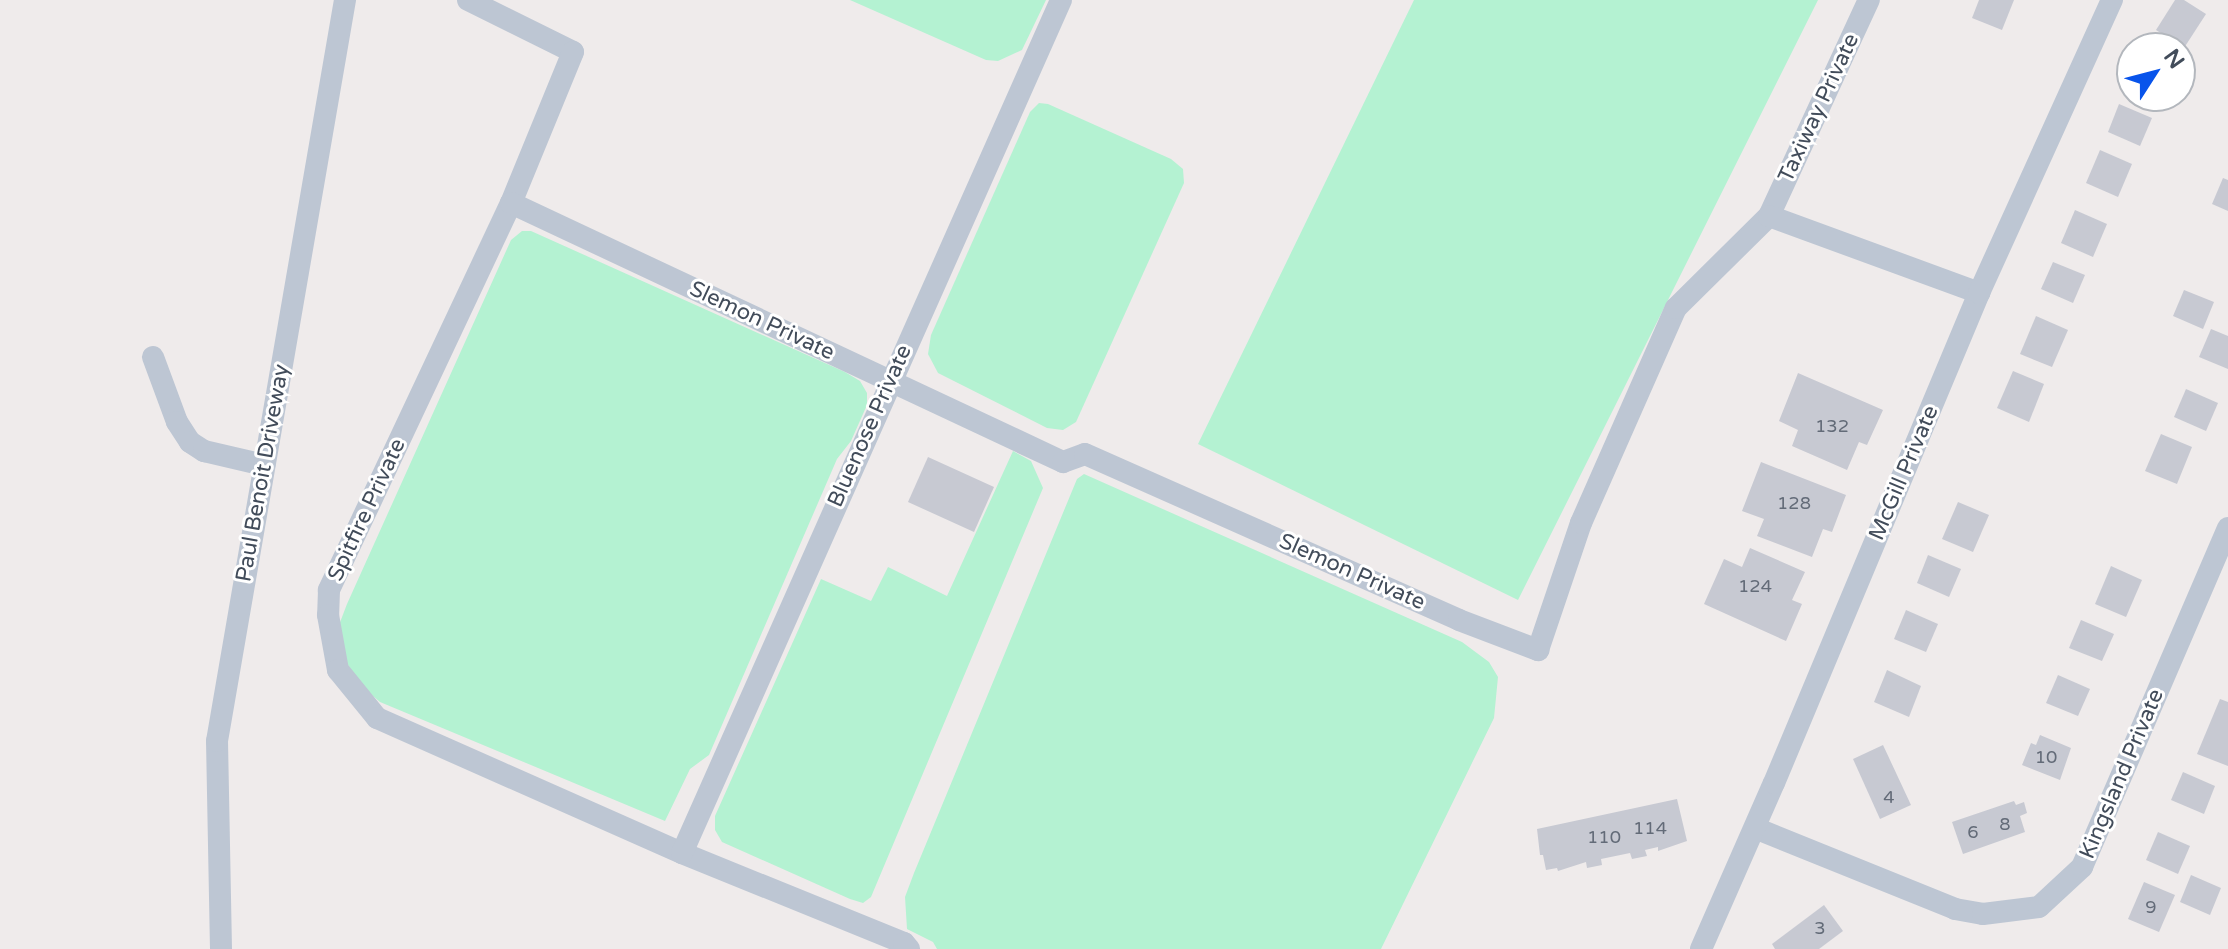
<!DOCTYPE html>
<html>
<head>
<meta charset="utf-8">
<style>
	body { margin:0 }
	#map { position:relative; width:2228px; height:949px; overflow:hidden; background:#efebeb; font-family:"Varela Round",sans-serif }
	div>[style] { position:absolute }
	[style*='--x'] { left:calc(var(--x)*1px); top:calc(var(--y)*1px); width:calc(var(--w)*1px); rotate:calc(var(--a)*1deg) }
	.green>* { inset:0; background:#b4f2d2 }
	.building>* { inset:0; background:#c7c9d2 }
	.minor>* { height:22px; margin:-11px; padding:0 11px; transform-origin:11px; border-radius:11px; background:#bdc6d3 }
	span { translate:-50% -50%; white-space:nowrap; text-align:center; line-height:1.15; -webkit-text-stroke:6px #fff; paint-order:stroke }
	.number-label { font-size:18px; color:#636b78 }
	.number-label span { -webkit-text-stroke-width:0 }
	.street-label { font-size:22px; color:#424c5a }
	.north { position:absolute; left:2116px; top:32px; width:80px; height:80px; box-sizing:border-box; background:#fff; border:2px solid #b3b7bd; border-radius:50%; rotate:54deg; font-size:22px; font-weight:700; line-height:32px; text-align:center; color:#424c5a }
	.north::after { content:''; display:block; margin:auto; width:28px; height:36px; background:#0854eb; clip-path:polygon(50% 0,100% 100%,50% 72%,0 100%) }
</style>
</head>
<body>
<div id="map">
	<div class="green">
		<div style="clip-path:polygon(850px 0,1046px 0,1022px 50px,998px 61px,986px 60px)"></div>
		<div style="clip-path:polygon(1414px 0,1818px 0,1518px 600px,1198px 444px)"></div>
		<div style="clip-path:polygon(1039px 103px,1048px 104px,1171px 159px,1183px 169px,1184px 183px,1076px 422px,1063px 430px,1047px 428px,938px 373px,928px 354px,931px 335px,1030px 112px)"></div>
		<div style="clip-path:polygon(522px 231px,531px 231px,845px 372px,860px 381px,867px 393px,867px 405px,851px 441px,837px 459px,709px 755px,690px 769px,665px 821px,380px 702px,360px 685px,347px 663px,339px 625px,347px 604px,511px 240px)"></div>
		<div style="clip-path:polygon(1013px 451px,1031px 461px,1043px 488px,871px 897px,863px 903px,850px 899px,722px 842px,715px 830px,715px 816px,821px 579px,871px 601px,888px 567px,947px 596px)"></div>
		<div style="clip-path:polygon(1084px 474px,1462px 642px,1489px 662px,1498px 677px,1494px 718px,1381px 949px,937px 949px,933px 942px,907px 929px,905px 897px,914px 873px,1077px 479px)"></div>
	</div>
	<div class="building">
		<div style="clip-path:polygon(1979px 0,2014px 0,2002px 30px,1972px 18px)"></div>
		<div style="clip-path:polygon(2175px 0,2184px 0,2206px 14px,2184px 48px,2156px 30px)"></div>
		<div style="clip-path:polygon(2119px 104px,2152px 118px,2140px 146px,2108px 132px)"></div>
		<div style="clip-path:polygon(2100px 150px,2132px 164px,2118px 197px,2086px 183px)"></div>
		<div style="clip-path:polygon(2223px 178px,2228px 180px,2228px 211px,2212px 204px)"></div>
		<div style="clip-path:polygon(2075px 210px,2107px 224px,2093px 257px,2061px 243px)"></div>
		<div style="clip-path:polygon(2053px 262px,2085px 275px,2073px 303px,2041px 289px)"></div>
		<div style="clip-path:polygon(2184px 290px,2214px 302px,2203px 329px,2173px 316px)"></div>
		<div style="clip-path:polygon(2036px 316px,2068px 330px,2052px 367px,2020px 354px)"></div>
		<div style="clip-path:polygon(2211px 329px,2228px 336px,2228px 369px,2199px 357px)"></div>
		<div style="clip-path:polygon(2013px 371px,2044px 384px,2029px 422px,1997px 408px)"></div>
		<div style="clip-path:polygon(1798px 373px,1883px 410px,1867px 445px,1859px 442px,1847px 470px,1792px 446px,1798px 430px,1779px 421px)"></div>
		<div style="clip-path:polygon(2186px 389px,2218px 403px,2206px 431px,2174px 417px)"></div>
		<div style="clip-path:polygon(2161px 434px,2192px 447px,2177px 484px,2145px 471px)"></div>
		<div style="clip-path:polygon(928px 457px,994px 487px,974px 532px,908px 502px)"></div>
		<div style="clip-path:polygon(1761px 462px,1846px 495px,1832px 532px,1823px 529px,1812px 557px,1757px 536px,1764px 519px,1742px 511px)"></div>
		<div style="clip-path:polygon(1958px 502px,1989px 515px,1973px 552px,1942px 539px)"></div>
		<div style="clip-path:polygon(1750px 548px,1805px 572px,1792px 600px,1802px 604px,1786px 641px,1704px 604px,1724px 559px,1742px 567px)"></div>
		<div style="clip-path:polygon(1928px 555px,1961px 569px,1949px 597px,1917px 583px)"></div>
		<div style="clip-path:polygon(2111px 566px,2142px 580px,2126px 617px,2095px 604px)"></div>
		<div style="clip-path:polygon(1906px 610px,1938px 624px,1926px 652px,1894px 639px)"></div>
		<div style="clip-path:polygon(2081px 620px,2114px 634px,2102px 661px,2069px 648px)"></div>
		<div style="clip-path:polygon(1887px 670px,1921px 686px,1909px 717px,1874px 702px)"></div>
		<div style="clip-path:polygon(2058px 675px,2090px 689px,2078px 716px,2046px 703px)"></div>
		<div style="clip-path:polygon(2220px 699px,2228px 702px,2228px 766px,2197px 754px)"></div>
		<div style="clip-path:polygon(2040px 735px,2071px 748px,2060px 780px,2022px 765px,2031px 743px,2036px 745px)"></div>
		<div style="clip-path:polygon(1883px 745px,1911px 805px,1880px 819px,1853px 759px)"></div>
		<div style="clip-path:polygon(2183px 772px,2215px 786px,2204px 814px,2171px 800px)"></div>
		<div style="clip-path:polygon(1677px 799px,1687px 841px,1658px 851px,1658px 847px,1645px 850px,1647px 856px,1632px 859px,1630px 853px,1601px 859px,1602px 865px,1587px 868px,1586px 862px,1558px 871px,1557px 868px,1546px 870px,1543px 855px,1540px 855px,1537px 829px)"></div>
		<div style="clip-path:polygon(2014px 801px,2016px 805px,2024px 802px,2027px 813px,2020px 816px,2025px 832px,1963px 854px,1952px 822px)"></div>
		<div style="clip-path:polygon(2158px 832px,2190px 846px,2178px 874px,2146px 860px)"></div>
		<div style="clip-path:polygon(2191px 875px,2221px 888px,2210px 915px,2180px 902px)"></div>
		<div style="clip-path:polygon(2144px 882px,2175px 895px,2159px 932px,2128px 919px)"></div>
		<div style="clip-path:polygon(1824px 905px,1843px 931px,1819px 949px,1775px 949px,1772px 944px)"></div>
	</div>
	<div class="minor">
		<div style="--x:468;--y:0;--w:117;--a:26.3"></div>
		<div style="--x:573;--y:52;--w:163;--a:112.3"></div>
		<div style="--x:511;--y:203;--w:428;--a:115.2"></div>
		<div style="--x:329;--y:590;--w:25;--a:92"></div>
		<div style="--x:328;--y:615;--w:56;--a:79.7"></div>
		<div style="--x:338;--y:670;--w:62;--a:50.9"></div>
		<div style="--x:377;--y:718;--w:334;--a:23.9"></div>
		<div style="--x:682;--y:853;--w:240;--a:22.1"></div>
		<div style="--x:904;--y:943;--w:8;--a:50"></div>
		<div style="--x:511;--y:203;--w:610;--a:25.14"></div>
		<div style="--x:1063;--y:462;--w:23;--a:-20"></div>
		<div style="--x:1085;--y:454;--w:409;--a:23.9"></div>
		<div style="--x:1459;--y:620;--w:85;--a:20.8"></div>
		<div style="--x:1538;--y:650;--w:134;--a:-71.3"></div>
		<div style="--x:1581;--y:523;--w:235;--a:-66.2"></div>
		<div style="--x:1676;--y:308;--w:131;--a:-44.7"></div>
		<div style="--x:1769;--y:216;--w:238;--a:-65.2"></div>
		<div style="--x:1769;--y:216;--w:224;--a:20.1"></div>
		<div style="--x:153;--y:357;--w:69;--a:69.7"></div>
		<div style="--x:177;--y:422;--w:24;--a:57"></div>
		<div style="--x:190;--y:442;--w:17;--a:33"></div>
		<div style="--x:204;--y:451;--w:62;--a:13.1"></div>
		<div style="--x:1755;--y:828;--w:216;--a:22"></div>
		<div style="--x:1955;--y:909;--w:28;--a:10"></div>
		<div style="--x:1983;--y:914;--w:56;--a:-7.1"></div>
		<div style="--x:2039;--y:907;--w:59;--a:-42.9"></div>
		<div style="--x:2082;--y:867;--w:369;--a:-66.7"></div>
		<div style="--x:682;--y:853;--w:933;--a:-66.04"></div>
		<div style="--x:221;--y:949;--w:208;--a:-91.1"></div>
		<div style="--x:217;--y:741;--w:752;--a:-80.2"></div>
		<div style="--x:1701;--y:949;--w:181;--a:-66.3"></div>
		<div style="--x:1774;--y:783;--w:531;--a:-67.3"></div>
		<div style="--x:1979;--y:293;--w:322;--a:-65.6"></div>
	</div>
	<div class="number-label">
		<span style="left:1832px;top:426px">132</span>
		<span style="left:1794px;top:503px">128</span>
		<span style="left:1755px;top:586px">124</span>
		<span style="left:2046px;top:757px">10</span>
		<span style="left:1889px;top:797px">4</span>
		<span style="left:2005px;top:824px">8</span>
		<span style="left:1650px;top:828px">114</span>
		<span style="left:1973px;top:832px">6</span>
		<span style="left:1604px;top:837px">110</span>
		<span style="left:2151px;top:907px">9</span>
		<span style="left:1820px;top:928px">3</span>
	</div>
	<div class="street-label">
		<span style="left:1819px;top:108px;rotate:-65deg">Taxiway Private</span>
		<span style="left:762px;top:321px;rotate:25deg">Slemon Private</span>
		<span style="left:870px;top:426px;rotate:-66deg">Bluenose Private</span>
		<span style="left:263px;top:473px;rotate:-80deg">Paul Benoit Driveway</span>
		<span style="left:1904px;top:473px;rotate:-67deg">McGill Private</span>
		<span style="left:367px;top:510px;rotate:-65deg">Spitfire Private</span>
		<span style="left:1352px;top:572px;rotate:24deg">Slemon Private</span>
		<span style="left:2122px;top:774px;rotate:-67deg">Kingsland Private</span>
	</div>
	<div class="north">N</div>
</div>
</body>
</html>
